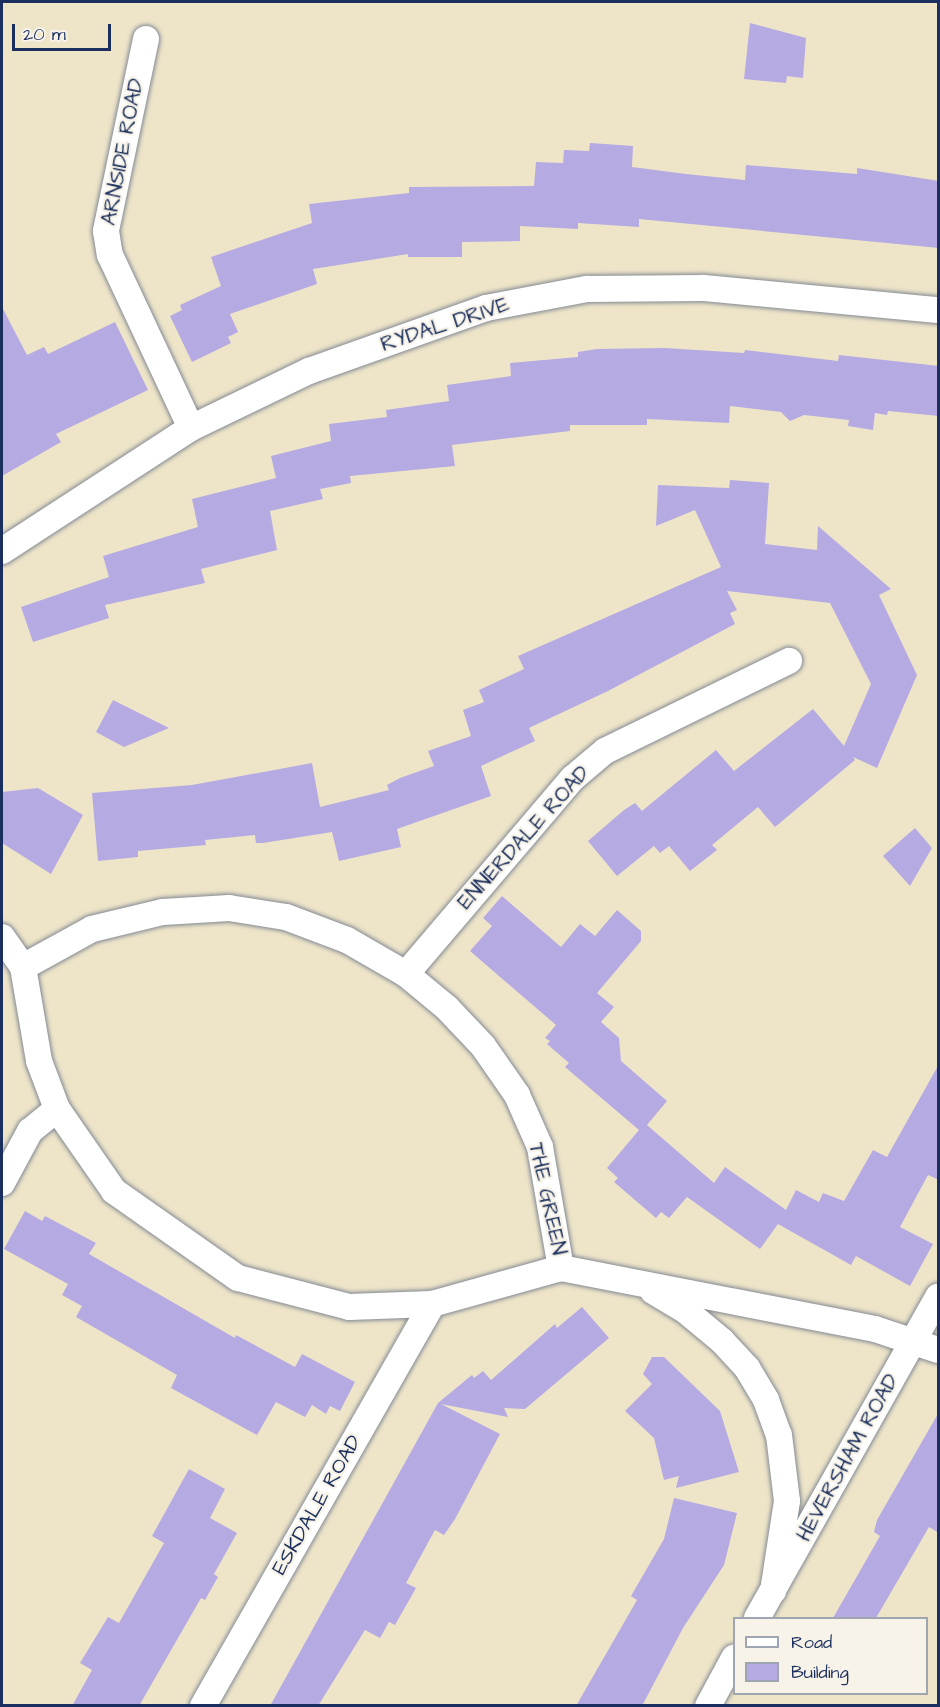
<!DOCTYPE html>
<html>
<head>
<meta charset="utf-8">
<style>
	body { margin:0 }
	#map { position:relative; width:940px; height:1707px; overflow:hidden; background:#eee5c9; font-family:"Architects Daughter",sans-serif }
	div>[style] { position:absolute }
	[style*='--x'] { left:calc(var(--x)*1px); top:calc(var(--y)*1px); width:calc(var(--w)*1px); rotate:calc(var(--a)*1deg) }
	.building>* { inset:0; background:#b6aae3 }
	.roads { filter:drop-shadow(0 0 2px #848a94) drop-shadow(0 0 2px #848a94) }
	.street>* { height:26px; margin:-13px; padding:0 13px; transform-origin:13px; border-radius:13px; background:#fff }
	span { translate:-50% -50%; white-space:nowrap; text-align:center; line-height:1.15; -webkit-text-stroke:4.5px #f7f3e8; paint-order:stroke }
	.street-label { font-size:21px; color:#1b2f5e }
	.frame { position:absolute; inset:0; border:3px solid #1b2f5e; pointer-events:none }
	.legend { position:absolute; left:733px; top:1617px; width:195px; height:78px; box-sizing:border-box; background:#f7f3e8; border:2px solid #9fa5b1; margin:0; padding:8px 10px; list-style:none; font-size:18px; color:#1b2f5e }
	.legend li { display:flex; align-items:center; gap:12px; height:30px }
	.legend b { width:30px; border:2px solid #9fa5b1 }
	.scale { position:absolute; left:12px; top:24px; width:99px; height:27px; box-sizing:border-box; border:3px solid #1b2f5e; border-top:0; padding-left:8px; font-size:18px; line-height:21px; white-space:nowrap; color:#1b2f5e; -webkit-text-stroke:4px #f7f3e8; paint-order:stroke }
</style>
</head>
<body>
<div id="map">
	<div class="building">
		<div style="clip-path:polygon(750px 23px,806px 38px,803px 78px,787px 76px,786px 83px,744px 79px)"></div>
		<div style="clip-path:polygon(590px 143px,633px 146px,632px 167px,686px 174px,745px 180px,746px 165px,857px 174px,857px 168px,939px 181px,939px 248px,639px 219px,639px 227px,578px 223px,578px 229px,520px 226px,520px 241px,462px 242px,462px 257px,408px 257px,408px 254px,313px 269px,317px 284px,230px 314px,238px 332px,228px 337px,231px 343px,192px 362px,170px 316px,182px 310px,180px 305px,221px 286px,211px 257px,312px 223px,309px 204px,409px 193px,409px 187px,534px 186px,536px 162px,563px 163px,564px 150px,589px 151px)"></div>
		<div style="clip-path:polygon(2px 307px,27px 355px,44px 347px,48px 354px,115px 322px,148px 390px,56px 434px,61px 442px,2px 476px)"></div>
		<div style="clip-path:polygon(665px 348px,744px 353px,745px 350px,838px 361px,839px 355px,939px 366px,939px 416px,888px 411px,887px 415px,875px 413px,873px 430px,848px 426px,849px 420px,804px 415px,790px 421px,781px 412px,730px 406px,729px 423px,647px 419px,647px 425px,570px 425px,570px 431px,452px 445px,455px 466px,350px 476px,351px 483px,320px 489px,323px 499px,270px 511px,277px 550px,201px 569px,205px 583px,105px 605px,109px 618px,33px 642px,21px 607px,109px 577px,103px 556px,198px 527px,192px 499px,276px 478px,271px 456px,331px 441px,329px 424px,387px 417px,386px 410px,449px 401px,447px 385px,511px 376px,510px 363px,578px 357px,578px 352px,597px 349px)"></div>
		<div style="clip-path:polygon(730px 480px,769px 483px,765px 544px,817px 550px,818px 526px,891px 589px,879px 595px,917px 675px,877px 768px,853px 757px,855px 760px,775px 827px,758px 807px,712px 845px,717px 850px,690px 871px,669px 846px,660px 853px,654px 846px,617px 876px,588px 841px,624px 810px,635px 803px,642px 811px,716px 750px,734px 771px,813px 709px,844px 746px,871px 684px,830px 603px,727px 591px,737px 610px,730px 613px,735px 624px,608px 691px,529px 728px,535px 741px,481px 766px,491px 796px,397px 829px,401px 847px,339px 861px,332px 832px,263px 843px,256px 843px,255px 835px,205px 840px,206px 845px,138px 851px,138px 857px,98px 861px,92px 793px,192px 785px,312px 763px,320px 807px,389px 790px,387px 785px,400px 778px,434px 766px,428px 751px,471px 736px,463px 710px,484px 702px,479px 690px,524px 669px,518px 656px,721px 567px,695px 510px,656px 526px,658px 485px,729px 488px)"></div>
		<div style="clip-path:polygon(113px 700px,169px 728px,124px 747px,96px 732px)"></div>
		<div style="clip-path:polygon(38px 788px,83px 815px,51px 874px,2px 843px,2px 792px)"></div>
		<div style="clip-path:polygon(915px 828px,932px 848px,910px 886px,883px 856px)"></div>
		<div style="clip-path:polygon(502px 896px,561px 947px,580px 924px,595px 936px,617px 910px,641px 931px,641px 941px,597px 993px,614px 1007px,601px 1022px,619px 1038px,621px 1061px,667px 1101px,647px 1125px,714px 1183px,725px 1167px,786px 1210px,796px 1190px,819px 1202px,823px 1193px,844px 1201px,873px 1150px,887px 1157px,939px 1064px,939px 1180px,928px 1175px,900px 1227px,933px 1244px,910px 1286px,856px 1256px,851px 1265px,778px 1224px,760px 1249px,687px 1197px,669px 1218px,661px 1212px,656px 1218px,614px 1182px,618px 1178px,607px 1168px,639px 1130px,565px 1067px,569px 1063px,547px 1044px,550px 1041px,545px 1038px,556px 1025px,470px 951px,492px 926px,483px 918px)"></div>
		<div style="clip-path:polygon(25px 1211px,42px 1221px,45px 1216px,96px 1243px,89px 1254px,235px 1338px,236px 1335px,295px 1367px,302px 1354px,355px 1382px,340px 1411px,330px 1406px,326px 1414px,312px 1405px,305px 1417px,276px 1402px,257px 1435px,171px 1388px,177px 1375px,76px 1317px,82px 1306px,62px 1295px,68px 1284px,4px 1249px)"></div>
		<div style="clip-path:polygon(582px 1307px,609px 1338px,525px 1409px,504px 1408px,508px 1417px,441px 1404px,500px 1434px,455px 1519px,444px 1535px,435px 1530px,406px 1583px,416px 1588px,395px 1625px,389px 1622px,380px 1638px,365px 1630px,318px 1706px,270px 1706px,438px 1403px,472px 1375px,474px 1378px,483px 1371px,491px 1380px,555px 1324px,557px 1328px)"></div>
		<div style="clip-path:polygon(652px 1357px,664px 1357px,720px 1411px,739px 1472px,676px 1488px,679px 1476px,664px 1480px,654px 1438px,625px 1411px,652px 1384px,643px 1374px)"></div>
		<div style="clip-path:polygon(939px 1412px,939px 1533px,929px 1527px,876px 1618px,833px 1618px,880px 1536px,874px 1532px,877px 1520px)"></div>
		<div style="clip-path:polygon(189px 1469px,225px 1489px,210px 1518px,237px 1533px,214px 1574px,218px 1577px,205px 1600px,201px 1598px,139px 1706px,72px 1706px,92px 1670px,80px 1663px,108px 1617px,119px 1623px,164px 1543px,152px 1536px)"></div>
		<div style="clip-path:polygon(674px 1498px,737px 1513px,724px 1565px,683px 1628px,642px 1706px,576px 1706px,637px 1600px,631px 1596px,664px 1539px)"></div>
	</div>
	<div class="roads">
		<div class="street">
			<div style="--x:146;--y:39;--w:196;--a:101.8"></div>
			<div style="--x:106;--y:231;--w:24;--a:81"></div>
			<div style="--x:110;--y:255;--w:191;--a:64.9"></div>
			<div style="--x:2;--y:551;--w:225;--a:-33.1"></div>
			<div style="--x:191;--y:428;--w:131;--a:-25.8"></div>
			<div style="--x:309;--y:371;--w:188;--a:-19.6"></div>
			<div style="--x:486;--y:308;--w:103;--a:-10.7"></div>
			<div style="--x:587;--y:289;--w:117;--a:-0.5"></div>
			<div style="--x:704;--y:288;--w:235;--a:5.4"></div>
			<div style="--x:2;--y:937;--w:37;--a:55"></div>
			<div style="--x:23;--y:967;--w:95;--a:80.3"></div>
			<div style="--x:39;--y:1061;--w:51;--a:69.4"></div>
			<div style="--x:57;--y:1109;--w:100;--a:55.2"></div>
			<div style="--x:114;--y:1191;--w:151;--a:35.1"></div>
			<div style="--x:238;--y:1278;--w:115;--a:14.6"></div>
			<div style="--x:349;--y:1307;--w:83;--a:-2.1"></div>
			<div style="--x:432;--y:1304;--w:134;--a:-15.6"></div>
			<div style="--x:561;--y:1268;--w:320;--a:11"></div>
			<div style="--x:875;--y:1329;--w:66;--a:18.4"></div>
			<div style="--x:23;--y:967;--w:79;--a:-28.8"></div>
			<div style="--x:92;--y:929;--w:73;--a:-13.5"></div>
			<div style="--x:163;--y:912;--w:66;--a:-3.5"></div>
			<div style="--x:229;--y:908;--w:58;--a:9"></div>
			<div style="--x:286;--y:917;--w:65;--a:20.7"></div>
			<div style="--x:347;--y:940;--w:68;--a:30"></div>
			<div style="--x:406;--y:974;--w:53;--a:39.7"></div>
			<div style="--x:447;--y:1008;--w:52;--a:46.5"></div>
			<div style="--x:483;--y:1046;--w:60;--a:55.2"></div>
			<div style="--x:517;--y:1095;--w:57;--a:66.1"></div>
			<div style="--x:540;--y:1147;--w:123;--a:80.2"></div>
			<div style="--x:406;--y:974;--w:257;--a:-49.6"></div>
			<div style="--x:573;--y:778;--w:42;--a:-40.2"></div>
			<div style="--x:605;--y:751;--w:205;--a:-26.1"></div>
			<div style="--x:2;--y:1183;--w:59;--a:-61.7"></div>
			<div style="--x:30;--y:1131;--w:35;--a:-39"></div>
			<div style="--x:653;--y:1291;--w:39;--a:31"></div>
			<div style="--x:686;--y:1311;--w:47;--a:39.8"></div>
			<div style="--x:722;--y:1341;--w:37;--a:47"></div>
			<div style="--x:747;--y:1368;--w:37;--a:59"></div>
			<div style="--x:766;--y:1400;--w:37;--a:70"></div>
			<div style="--x:779;--y:1435;--w:66;--a:83.1"></div>
			<div style="--x:787;--y:1501;--w:91;--a:98.8"></div>
			<div style="--x:757;--y:1618;--w:369;--a:-60.6"></div>
			<div style="--x:203;--y:1706;--w:463;--a:-60.3"></div>
			<div style="--x:708;--y:1706;--w:55;--a:-61.6"></div>
		</div>
	</div>
	<div class="street-label">
		<span style="left:123px;top:152px;rotate:-79deg">ARNSIDE ROAD</span>
		<span style="left:445px;top:325px;rotate:-18deg">RYDAL DRIVE</span>
		<span style="left:524px;top:838px;rotate:-48deg">ENNERDALE ROAD</span>
		<span style="left:547px;top:1199px;rotate:78deg">THE GREEN</span>
		<span style="left:848px;top:1458px;rotate:-61deg">HEVERSHAM ROAD</span>
		<span style="left:317px;top:1505px;rotate:-60deg">ESKDALE ROAD</span>
	</div>
	<div class="frame"></div>
	<ul class="legend">
	<li><b style="height:8px;background:#fff"></b>Road</li>
	<li><b style="height:16px;background:#b6aae3"></b>Building</li>
	</ul>
	<div class="scale">20 m</div>
</div>
</body>
</html>
